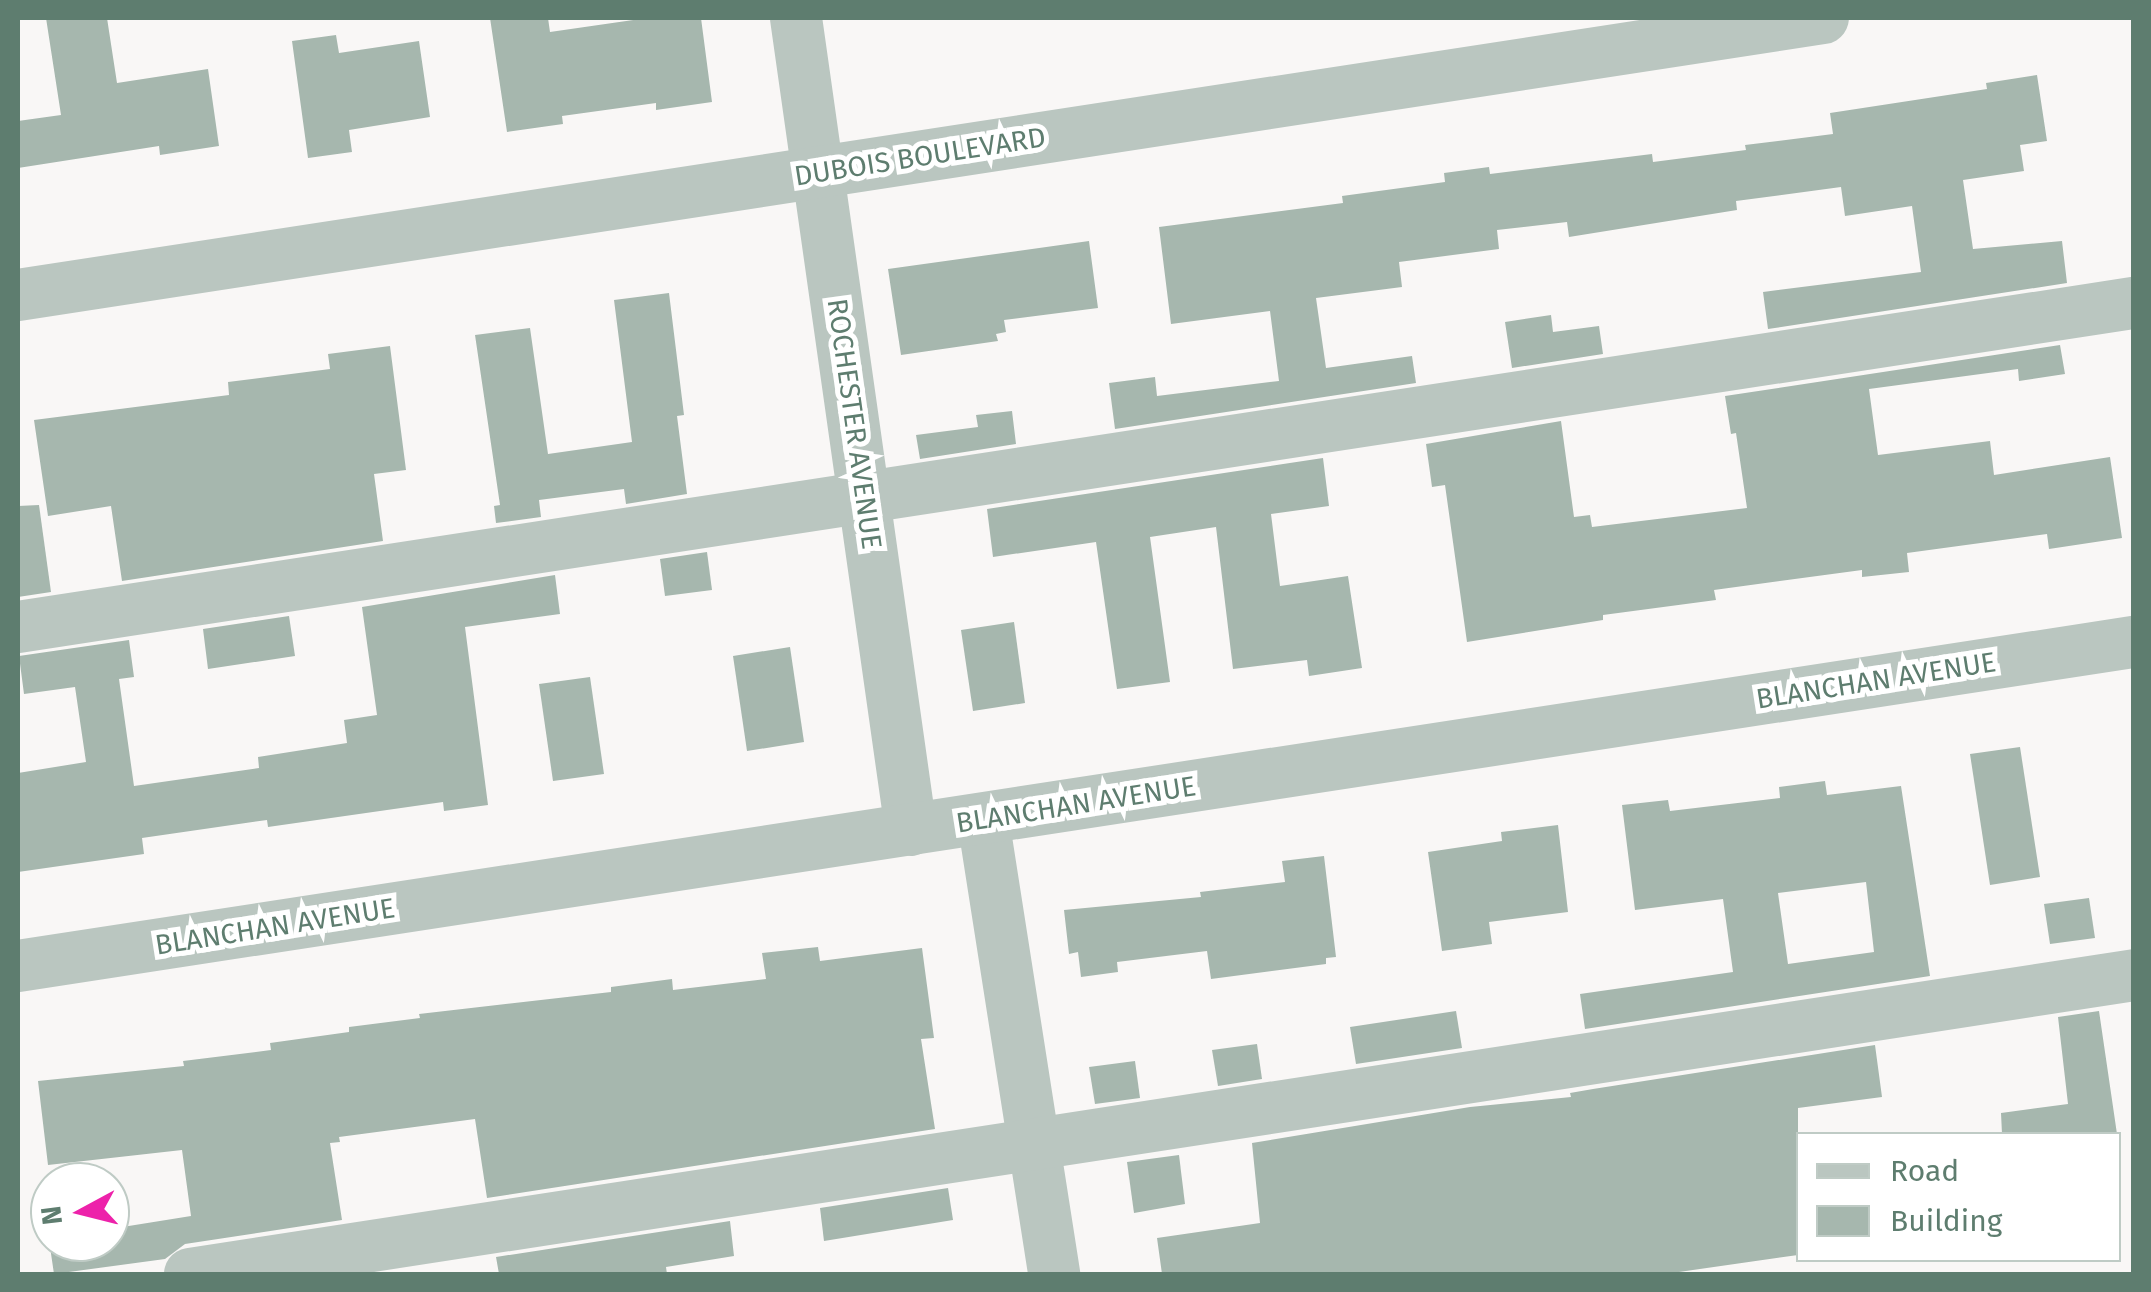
<!DOCTYPE html>
<html>
<head>
<meta charset="utf-8">
<style>
	body { margin:0 }
	#map { position:relative; width:2151px; height:1292px; overflow:hidden; background:#f9f7f6; font-family:"Fira Sans",sans-serif }
	div>[style] { position:absolute }
	[style*='--x'] { left:calc(var(--x)*1px); top:calc(var(--y)*1px); width:calc(var(--w)*1px); rotate:calc(var(--a)*1deg) }
	.building>* { inset:0; background:#a6b7ae }
	.minor>* { height:52px; margin:-26px; padding:0 26px; transform-origin:26px; border-radius:26px; background:#bac6c0 }
	span { translate:-50% -50%; white-space:nowrap; text-align:center; line-height:1.15; -webkit-text-stroke:10px #fff; paint-order:stroke }
	.street-label { font-size:28px; color:#5e7d6f }
	.frame { position:absolute; inset:0; border:20px solid #5e7d6f; pointer-events:none }
	.legend { position:absolute; left:1796px; top:1132px; width:325px; height:130px; box-sizing:border-box; background:#fff; border:2px solid #bfcbc5; margin:0; padding:12px 18px; list-style:none; font-size:30px; color:#5e7d6f }
	.legend li { display:flex; align-items:center; gap:20px; height:50px }
	.legend b { width:50px; border:2px solid #bfcbc5 }
	.north { position:absolute; left:30px; top:1162px; width:100px; height:100px; box-sizing:border-box; background:#fff; border:2px solid #bfcbc5; border-radius:50%; rotate:263deg; font-size:28px; font-weight:700; line-height:40px; text-align:center; color:#5e7d6f }
	.north::after { content:''; display:block; margin:auto; width:35px; height:45px; background:#ed22aa; clip-path:polygon(50% 0,100% 100%,50% 72%,0 100%) }
</style>
</head>
<body>
<div id="map">
	<div class="building">
		<div style="clip-path:polygon(46px 18px,107px 18px,117px 83px,208px 69px,219px 146px,160px 155px,159px 146px,18px 168px,18px 121px,61px 115px)"></div>
		<div style="clip-path:polygon(490px 18px,548px 18px,550px 32px,647px 18px,701px 18px,712px 102px,656px 110px,656px 103px,562px 116px,563px 124px,507px 132px)"></div>
		<div style="clip-path:polygon(336px 35px,339px 53px,419px 41px,430px 117px,349px 130px,352px 152px,308px 158px,292px 41px)"></div>
		<div style="clip-path:polygon(2037px 75px,2047px 141px,2020px 145px,2024px 171px,1963px 180px,1973px 249px,2062px 241px,2067px 283px,1768px 329px,1763px 292px,1921px 272px,1912px 206px,1845px 216px,1841px 187px,1736px 201px,1737px 210px,1569px 237px,1567px 222px,1497px 230px,1499px 249px,1399px 262px,1402px 287px,1316px 298px,1326px 368px,1412px 356px,1416px 383px,1115px 429px,1109px 383px,1155px 377px,1157px 396px,1279px 381px,1270px 311px,1171px 324px,1159px 227px,1343px 203px,1342px 196px,1445px 182px,1444px 173px,1489px 167px,1490px 174px,1652px 154px,1653px 162px,1746px 150px,1745px 145px,1833px 134px,1830px 113px,1987px 89px,1986px 83px)"></div>
		<div style="clip-path:polygon(1089px 241px,1098px 308px,1004px 320px,1006px 332px,996px 334px,998px 341px,901px 355px,888px 269px)"></div>
		<div style="clip-path:polygon(669px 293px,684px 415px,677px 416px,687px 494px,626px 504px,624px 489px,539px 500px,541px 517px,496px 523px,494px 506px,500px 505px,475px 335px,530px 328px,548px 454px,632px 442px,614px 300px)"></div>
		<div style="clip-path:polygon(1551px 315px,1553px 332px,1599px 326px,1603px 354px,1512px 368px,1505px 322px)"></div>
		<div style="clip-path:polygon(2060px 345px,2065px 374px,2019px 381px,2018px 369px,1869px 389px,1878px 455px,1990px 441px,1994px 475px,2110px 457px,2122px 538px,2049px 549px,2047px 534px,1907px 553px,1909px 572px,1862px 577px,1862px 570px,1714px 590px,1716px 600px,1603px 615px,1603px 620px,1467px 642px,1445px 485px,1432px 487px,1426px 444px,1561px 421px,1574px 517px,1590px 515px,1592px 527px,1747px 508px,1736px 433px,1731px 434px,1725px 396px)"></div>
		<div style="clip-path:polygon(390px 346px,406px 470px,374px 474px,383px 541px,122px 581px,111px 506px,48px 516px,34px 420px,229px 395px,228px 382px,330px 369px,328px 354px)"></div>
		<div style="clip-path:polygon(1012px 411px,1016px 444px,920px 459px,916px 435px,978px 427px,976px 415px)"></div>
		<div style="clip-path:polygon(1323px 458px,1329px 506px,1271px 514px,1280px 586px,1348px 576px,1362px 668px,1309px 676px,1307px 660px,1233px 669px,1216px 527px,1150px 537px,1170px 682px,1117px 689px,1096px 542px,993px 557px,987px 509px)"></div>
		<div style="clip-path:polygon(39px 505px,51px 592px,18px 597px,18px 506px)"></div>
		<div style="clip-path:polygon(707px 552px,712px 590px,665px 596px,660px 559px)"></div>
		<div style="clip-path:polygon(555px 575px,560px 614px,465px 627px,488px 805px,444px 811px,443px 802px,268px 827px,267px 820px,142px 838px,144px 854px,18px 872px,18px 773px,86px 762px,75px 687px,24px 694px,19px 656px,129px 640px,134px 677px,119px 679px,134px 786px,259px 768px,258px 757px,347px 743px,344px 720px,377px 715px,362px 607px)"></div>
		<div style="clip-path:polygon(289px 616px,295px 656px,208px 669px,203px 629px)"></div>
		<div style="clip-path:polygon(1014px 622px,1025px 703px,973px 711px,961px 630px)"></div>
		<div style="clip-path:polygon(790px 647px,804px 742px,747px 751px,733px 656px)"></div>
		<div style="clip-path:polygon(590px 677px,604px 774px,553px 781px,539px 684px)"></div>
		<div style="clip-path:polygon(2020px 747px,2040px 877px,1990px 885px,1970px 754px)"></div>
		<div style="clip-path:polygon(evenodd,1825px 781px,1827px 795px,1901px 786px,1930px 976px,1585px 1029px,1580px 994px,1733px 972px,1723px 899px,1635px 910px,1622px 805px,1668px 800px,1670px 811px,1780px 798px,1779px 787px,1825px 781px,1866px 882px,1874px 952px,1788px 964px,1778px 893px,1866px 882px)"></div>
		<div style="clip-path:polygon(1558px 825px,1568px 912px,1489px 922px,1492px 944px,1442px 951px,1428px 852px,1502px 841px,1501px 832px)"></div>
		<div style="clip-path:polygon(1324px 856px,1336px 957px,1326px 958px,1326px 964px,1211px 979px,1207px 951px,1117px 962px,1118px 972px,1081px 977px,1078px 952px,1069px 954px,1064px 910px,1201px 897px,1200px 892px,1285px 882px,1282px 861px)"></div>
		<div style="clip-path:polygon(2089px 898px,2095px 938px,2050px 944px,2044px 904px)"></div>
		<div style="clip-path:polygon(818px 947px,820px 961px,922px 948px,934px 1038px,921px 1039px,935px 1129px,487px 1198px,475px 1119px,339px 1137px,340px 1142px,330px 1143px,342px 1220px,185px 1244px,165px 1259px,54px 1274px,49px 1240px,110px 1242px,110px 1229px,191px 1216px,182px 1150px,48px 1165px,38px 1081px,184px 1066px,183px 1061px,271px 1050px,270px 1043px,349px 1032px,349px 1027px,420px 1018px,419px 1014px,611px 992px,611px 987px,672px 979px,673px 990px,766px 979px,762px 953px)"></div>
		<div style="clip-path:polygon(1456px 1011px,1462px 1048px,1356px 1064px,1350px 1027px)"></div>
		<div style="clip-path:polygon(2099px 1011px,2117px 1134px,2002px 1134px,2001px 1113px,2068px 1104px,2058px 1017px)"></div>
		<div style="clip-path:polygon(1257px 1044px,1262px 1079px,1218px 1086px,1212px 1050px)"></div>
		<div style="clip-path:polygon(1875px 1045px,1882px 1097px,1798px 1108px,1798px 1255px,1665px 1274px,1162px 1274px,1157px 1238px,1260px 1223px,1252px 1143px,1470px 1107px,1571px 1097px,1570px 1093px,1593px 1089px)"></div>
		<div style="clip-path:polygon(1135px 1061px,1140px 1098px,1095px 1104px,1089px 1067px)"></div>
		<div style="clip-path:polygon(1179px 1155px,1185px 1204px,1134px 1213px,1127px 1162px)"></div>
		<div style="clip-path:polygon(948px 1188px,953px 1220px,824px 1241px,820px 1208px)"></div>
		<div style="clip-path:polygon(730px 1221px,734px 1256px,666px 1267px,667px 1274px,499px 1274px,496px 1257px)"></div>
	</div>
	<div class="minor">
		<div style="--x:796;--y:18;--w:820;--a:81.94"></div>
		<div style="--x:18;--y:295;--w:1826;--a:-8.72"></div>
		<div style="--x:18;--y:627;--w:2141;--a:-8.71"></div>
		<div style="--x:983;--y:819;--w:461;--a:81.1"></div>
		<div style="--x:18;--y:966;--w:2141;--a:-8.71"></div>
		<div style="--x:190;--y:1274;--w:1967;--a:-8.74"></div>
	</div>
	<div class="street-label">
		<span style="left:920px;top:157px;rotate:-9deg">DUBOIS BOULEVARD</span>
		<span style="left:854px;top:424px;rotate:82deg">ROCHESTER AVENUE</span>
		<span style="left:1876px;top:681px;rotate:-9deg">BLANCHAN AVENUE</span>
		<span style="left:1076px;top:805px;rotate:-9deg">BLANCHAN AVENUE</span>
		<span style="left:275px;top:927px;rotate:-9deg">BLANCHAN AVENUE</span>
	</div>
	<div class="frame"></div>
	<ul class="legend">
	<li><b style="height:12px;background:#bac6c0"></b>Road</li>
	<li><b style="height:28px;background:#a6b7ae"></b>Building</li>
	</ul>
	<div class="north">N</div>
</div>
</body>
</html>
